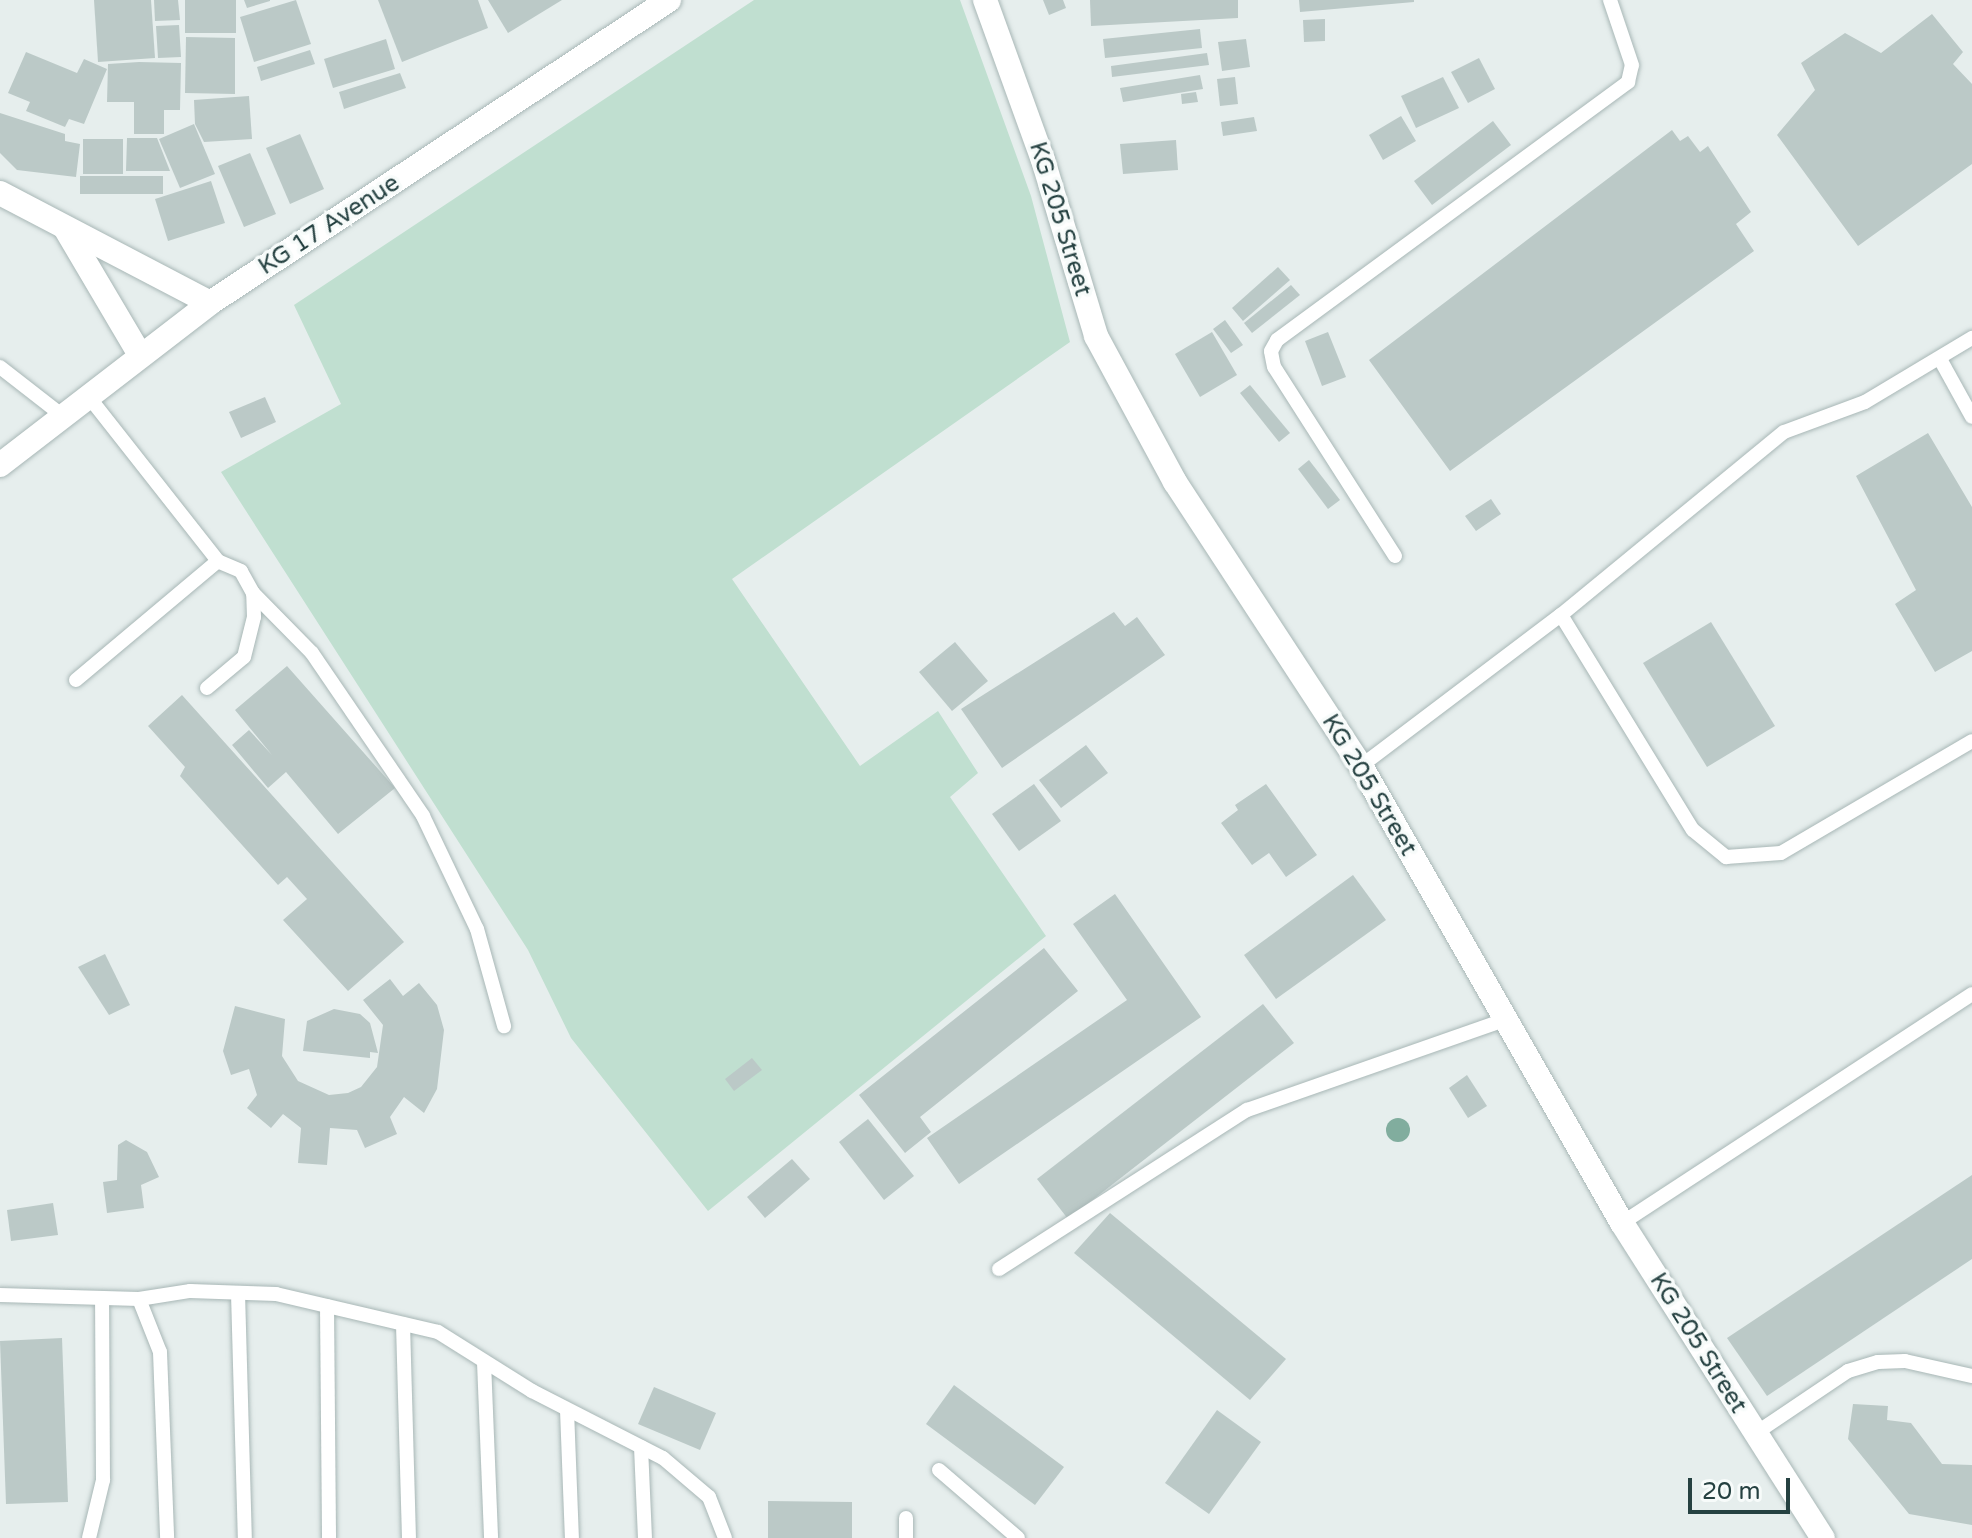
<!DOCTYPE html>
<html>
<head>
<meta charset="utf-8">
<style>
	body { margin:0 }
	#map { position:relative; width:1972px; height:1538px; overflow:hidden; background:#e6eeed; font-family:"Varela Round",sans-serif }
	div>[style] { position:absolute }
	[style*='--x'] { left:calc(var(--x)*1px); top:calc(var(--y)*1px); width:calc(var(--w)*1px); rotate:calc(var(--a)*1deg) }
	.green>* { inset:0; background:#c0dfd0 }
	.building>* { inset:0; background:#bbc9c7 }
	.roads { filter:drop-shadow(0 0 2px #a8b7b6) drop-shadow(0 0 2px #a8b7b6) }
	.lane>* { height:14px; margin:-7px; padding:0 7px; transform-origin:7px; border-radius:7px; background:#fff }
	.street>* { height:24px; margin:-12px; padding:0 12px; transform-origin:12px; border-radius:12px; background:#fff }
	.secondary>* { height:24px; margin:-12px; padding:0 12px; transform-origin:12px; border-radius:12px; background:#fff }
	.trees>* { width:24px; height:24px; margin:-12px; border-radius:50%; background:#81ad9e }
	span { translate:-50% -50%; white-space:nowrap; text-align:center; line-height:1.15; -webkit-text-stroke:7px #f7fbfa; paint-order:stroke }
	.street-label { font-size:24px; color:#254141 }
	.scale { position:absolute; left:1688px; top:1478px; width:102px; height:36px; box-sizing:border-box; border:4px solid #254141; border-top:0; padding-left:10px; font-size:24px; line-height:28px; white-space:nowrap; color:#254141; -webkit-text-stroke:6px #f7fbfa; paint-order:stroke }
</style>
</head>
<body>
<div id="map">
	<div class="green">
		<div style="clip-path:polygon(754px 0,960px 0,1031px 196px,1070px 342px,732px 579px,860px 766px,938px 711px,978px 773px,950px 797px,1046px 936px,708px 1211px,571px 1038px,528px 950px,221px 472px,341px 404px,294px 305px)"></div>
	</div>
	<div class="building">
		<div style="clip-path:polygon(94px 0,151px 0,155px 58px,98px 62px)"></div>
		<div style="clip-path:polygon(154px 0,178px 0,180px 20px,155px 21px)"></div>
		<div style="clip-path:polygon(185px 0,236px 0,236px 33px,185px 33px)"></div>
		<div style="clip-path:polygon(244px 0,270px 0,270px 1px,247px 8px)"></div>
		<div style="clip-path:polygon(296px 0,311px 44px,254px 62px,240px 17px)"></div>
		<div style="clip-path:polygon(378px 0,478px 0,488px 28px,402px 62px)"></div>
		<div style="clip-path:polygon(488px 0,562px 0,508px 33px)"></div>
		<div style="clip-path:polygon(1043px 0,1063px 0,1066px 8px,1049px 15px)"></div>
		<div style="clip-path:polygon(1090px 0,1238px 0,1238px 18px,1091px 26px)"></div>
		<div style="clip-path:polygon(1299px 0,1414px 0,1414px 2px,1300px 12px)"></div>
		<div style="clip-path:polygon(1932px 14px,1963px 52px,1953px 64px,1972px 84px,1972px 164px,1858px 246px,1777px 135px,1815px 90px,1801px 63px,1845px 33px,1881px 53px)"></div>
		<div style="clip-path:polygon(1325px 19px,1325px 41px,1304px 42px,1303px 20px)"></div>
		<div style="clip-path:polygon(179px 25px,181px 57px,158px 58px,156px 26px)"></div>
		<div style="clip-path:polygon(1200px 29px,1202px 48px,1105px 58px,1103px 39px)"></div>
		<div style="clip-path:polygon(186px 37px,235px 38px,235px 94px,185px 93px)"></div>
		<div style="clip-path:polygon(386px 39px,395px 69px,333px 88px,324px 59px)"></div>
		<div style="clip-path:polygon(1246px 39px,1250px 67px,1222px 71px,1218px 42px)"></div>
		<div style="clip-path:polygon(310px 50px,315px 64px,261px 81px,257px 67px)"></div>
		<div style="clip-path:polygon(26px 52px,77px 73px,84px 59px,107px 69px,84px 124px,69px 119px,65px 127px,26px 111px,30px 102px,8px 93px)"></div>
		<div style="clip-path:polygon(1207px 53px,1209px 65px,1112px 77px,1111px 66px)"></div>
		<div style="clip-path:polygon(1479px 58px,1495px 89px,1468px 103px,1451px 72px)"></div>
		<div style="clip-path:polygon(139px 62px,181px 63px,180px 110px,164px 110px,164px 134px,134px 134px,134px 102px,107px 102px,108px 64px)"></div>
		<div style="clip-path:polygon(400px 73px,406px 88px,344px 109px,339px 92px)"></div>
		<div style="clip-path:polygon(1200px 75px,1203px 89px,1123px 102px,1120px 88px)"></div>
		<div style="clip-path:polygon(1235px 77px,1238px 104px,1220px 106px,1217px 79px)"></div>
		<div style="clip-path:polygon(1443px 77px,1459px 108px,1416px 128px,1401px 96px)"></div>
		<div style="clip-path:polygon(1196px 92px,1198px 102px,1182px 104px,1181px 94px)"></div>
		<div style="clip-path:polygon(249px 96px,252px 139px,204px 142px,195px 124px,194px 100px)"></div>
		<div style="clip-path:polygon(0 113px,65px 134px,65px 141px,80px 144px,76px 177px,17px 170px,0 153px)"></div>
		<div style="clip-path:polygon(1401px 116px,1416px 141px,1383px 160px,1369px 135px)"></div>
		<div style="clip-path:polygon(1254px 117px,1257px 131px,1223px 136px,1221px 122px)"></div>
		<div style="clip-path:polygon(1493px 121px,1511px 145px,1432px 205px,1414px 181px)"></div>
		<div style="clip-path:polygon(194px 124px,215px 174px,180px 188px,159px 139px)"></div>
		<div style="clip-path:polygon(1672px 130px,1680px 141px,1688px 136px,1700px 152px,1708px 146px,1751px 212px,1736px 224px,1754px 251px,1450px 471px,1369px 360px)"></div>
		<div style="clip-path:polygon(300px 134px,324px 189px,290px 204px,266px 148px)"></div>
		<div style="clip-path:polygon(127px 138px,157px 138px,170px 171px,126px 171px)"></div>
		<div style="clip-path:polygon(83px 139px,123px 139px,123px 174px,83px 174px)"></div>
		<div style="clip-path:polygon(1176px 140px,1178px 170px,1123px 174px,1120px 144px)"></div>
		<div style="clip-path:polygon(250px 153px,276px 214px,244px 227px,218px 166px)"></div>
		<div style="clip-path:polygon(80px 176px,163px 176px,163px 194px,80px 194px)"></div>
		<div style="clip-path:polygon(211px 181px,225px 223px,168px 241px,155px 199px)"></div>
		<div style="clip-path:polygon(1278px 267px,1290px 280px,1243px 321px,1232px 308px)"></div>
		<div style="clip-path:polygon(1291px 285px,1300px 295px,1252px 333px,1244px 323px)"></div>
		<div style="clip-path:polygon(1225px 320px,1243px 345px,1231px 353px,1213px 329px)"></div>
		<div style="clip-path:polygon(1212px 332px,1237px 375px,1200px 397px,1175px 354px)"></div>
		<div style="clip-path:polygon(1328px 332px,1346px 377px,1322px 386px,1305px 341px)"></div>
		<div style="clip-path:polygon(1250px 385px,1290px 433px,1279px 442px,1240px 393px)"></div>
		<div style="clip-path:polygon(265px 397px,276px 422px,241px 438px,229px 412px)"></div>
		<div style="clip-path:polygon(1928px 433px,1972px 507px,1972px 651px,1935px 672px,1895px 604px,1916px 590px,1856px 476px)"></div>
		<div style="clip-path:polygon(1309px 460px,1340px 500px,1328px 509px,1298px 469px)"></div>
		<div style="clip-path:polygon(1491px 499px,1501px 514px,1476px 531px,1465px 516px)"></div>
		<div style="clip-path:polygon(1114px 612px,1125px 626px,1137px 617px,1165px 655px,1002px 768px,961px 709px)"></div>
		<div style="clip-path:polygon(1711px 622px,1775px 726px,1707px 767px,1643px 663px)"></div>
		<div style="clip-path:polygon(955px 642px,988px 681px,952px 711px,919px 672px)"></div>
		<div style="clip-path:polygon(287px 666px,395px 788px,338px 834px,286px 772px,268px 788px,232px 745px,249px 730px,272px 755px,235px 710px)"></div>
		<div style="clip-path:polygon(182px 695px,404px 942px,348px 991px,283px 920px,307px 899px,287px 877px,278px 885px,180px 776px,185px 767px,148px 726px)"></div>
		<div style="clip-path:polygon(1086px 745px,1108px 773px,1061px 808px,1039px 780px)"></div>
		<div style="clip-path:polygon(1034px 784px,1061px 821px,1019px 851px,992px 814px)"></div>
		<div style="clip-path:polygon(1266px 784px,1317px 855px,1286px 877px,1269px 853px,1252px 865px,1221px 823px,1238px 810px,1235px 805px)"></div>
		<div style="clip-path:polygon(1353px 875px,1386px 920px,1276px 999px,1244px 955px)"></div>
		<div style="clip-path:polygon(1115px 894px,1201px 1017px,959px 1184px,927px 1138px,1127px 1000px,1073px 924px)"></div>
		<div style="clip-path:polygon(1044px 948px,1078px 991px,920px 1117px,931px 1132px,905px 1153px,859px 1095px)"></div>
		<div style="clip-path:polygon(105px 954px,130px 1005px,109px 1015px,78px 967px)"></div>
		<div style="clip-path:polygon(390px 979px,403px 996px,419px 983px,437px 1005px,444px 1030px,437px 1089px,424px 1113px,404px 1097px,390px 1117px,397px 1134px,365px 1148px,357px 1130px,330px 1128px,327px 1165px,298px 1163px,301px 1128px,283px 1114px,271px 1128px,247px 1108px,257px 1095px,249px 1069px,231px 1075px,223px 1051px,235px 1006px,285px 1019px,282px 1056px,298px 1081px,329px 1095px,348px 1093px,361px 1087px,377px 1067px,383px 1025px,363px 1000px)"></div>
		<div style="clip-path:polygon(1263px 1004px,1294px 1043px,1068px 1219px,1037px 1179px)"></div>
		<div style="clip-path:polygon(334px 1009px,360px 1014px,370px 1023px,378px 1053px,370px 1052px,370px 1058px,303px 1051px,307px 1021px)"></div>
		<div style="clip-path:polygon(752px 1058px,762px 1070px,734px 1091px,725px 1079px)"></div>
		<div style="clip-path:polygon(1467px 1075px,1487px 1106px,1468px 1118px,1449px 1088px)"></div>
		<div style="clip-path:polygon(868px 1119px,914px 1176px,884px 1200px,839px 1142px)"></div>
		<div style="clip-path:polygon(126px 1140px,147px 1152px,159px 1177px,141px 1185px,144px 1208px,107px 1213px,103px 1182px,117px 1180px,118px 1145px)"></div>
		<div style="clip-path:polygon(792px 1159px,810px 1179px,765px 1218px,747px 1197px)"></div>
		<div style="clip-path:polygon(1972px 1175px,1972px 1259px,1767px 1396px,1727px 1338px)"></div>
		<div style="clip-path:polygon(53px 1203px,58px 1235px,11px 1241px,7px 1210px)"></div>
		<div style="clip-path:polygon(1110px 1213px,1286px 1359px,1250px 1400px,1074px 1253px)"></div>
		<div style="clip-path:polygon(62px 1338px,68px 1502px,6px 1504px,0 1341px)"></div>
		<div style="clip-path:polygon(954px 1385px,1064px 1467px,1035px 1505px,926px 1424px)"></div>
		<div style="clip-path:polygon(654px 1387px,716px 1413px,700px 1450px,638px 1424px)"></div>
		<div style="clip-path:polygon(1853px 1404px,1888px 1406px,1887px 1420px,1911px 1423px,1942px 1464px,1972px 1465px,1972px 1525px,1909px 1514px,1848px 1439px)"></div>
		<div style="clip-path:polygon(1217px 1410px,1261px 1442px,1209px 1514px,1165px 1483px)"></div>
		<div style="clip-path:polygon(768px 1501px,852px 1502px,852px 1538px,768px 1538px)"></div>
	</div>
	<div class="roads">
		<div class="lane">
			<div style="--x:1940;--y:359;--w:66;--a:61.1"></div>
			<div style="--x:0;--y:367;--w:80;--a:37.9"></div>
			<div style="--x:1395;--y:556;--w:224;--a:-122.6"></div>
			<div style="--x:1274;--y:367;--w:16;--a:-101"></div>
			<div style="--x:1271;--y:351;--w:13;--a:-61"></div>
			<div style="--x:1277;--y:340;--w:436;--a:-36.3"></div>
			<div style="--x:1628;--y:82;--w:17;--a:-77"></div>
			<div style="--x:1632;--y:65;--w:69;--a:-108.7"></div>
			<div style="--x:253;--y:593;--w:84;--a:45.5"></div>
			<div style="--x:312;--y:653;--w:197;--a:55.7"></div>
			<div style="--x:423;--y:816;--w:125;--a:64.5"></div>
			<div style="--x:477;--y:929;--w:101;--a:74.4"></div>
			<div style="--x:1561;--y:615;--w:252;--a:58.5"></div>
			<div style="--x:1693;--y:830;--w:43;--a:39.3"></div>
			<div style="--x:1726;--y:857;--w:55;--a:-4.2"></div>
			<div style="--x:1781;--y:853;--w:221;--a:-30.4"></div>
			<div style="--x:76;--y:680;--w:185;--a:-40"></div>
			<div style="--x:218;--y:561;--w:210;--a:-128.2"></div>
			<div style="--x:207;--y:688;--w:48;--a:-40"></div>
			<div style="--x:244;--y:657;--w:41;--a:-76"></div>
			<div style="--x:254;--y:617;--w:24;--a:-92"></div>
			<div style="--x:253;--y:593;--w:25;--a:-119"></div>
			<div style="--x:241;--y:571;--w:25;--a:-157"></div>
			<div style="--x:1361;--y:766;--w:251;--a:-37.1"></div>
			<div style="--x:1561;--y:615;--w:288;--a:-39.4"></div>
			<div style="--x:1784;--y:432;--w:86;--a:-20.3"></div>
			<div style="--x:1865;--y:402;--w:125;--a:-30.9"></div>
			<div style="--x:1622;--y:1223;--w:418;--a:-33.2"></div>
			<div style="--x:999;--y:1269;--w:295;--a:-32.7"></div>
			<div style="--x:1247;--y:1110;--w:272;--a:-19.3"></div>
			<div style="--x:238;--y:1293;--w:245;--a:88.4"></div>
			<div style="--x:0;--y:1295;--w:139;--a:1.6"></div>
			<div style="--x:139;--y:1299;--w:57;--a:68.4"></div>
			<div style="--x:160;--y:1352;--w:186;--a:87.8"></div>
			<div style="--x:139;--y:1299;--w:52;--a:-8.9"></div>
			<div style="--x:190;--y:1291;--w:86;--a:2"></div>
			<div style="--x:276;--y:1294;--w:166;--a:13.2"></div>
			<div style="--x:438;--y:1332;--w:111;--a:32.1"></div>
			<div style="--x:532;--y:1391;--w:147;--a:27.1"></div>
			<div style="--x:663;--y:1458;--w:60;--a:40.3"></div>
			<div style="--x:709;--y:1497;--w:44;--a:68.7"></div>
			<div style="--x:327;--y:1306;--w:232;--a:89.5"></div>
			<div style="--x:403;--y:1324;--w:214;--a:88.4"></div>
			<div style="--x:484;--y:1362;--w:176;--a:87.7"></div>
			<div style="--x:567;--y:1410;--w:128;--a:87.8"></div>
			<div style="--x:1756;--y:1433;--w:111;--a:-34"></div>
			<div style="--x:1848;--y:1371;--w:31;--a:-17"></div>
			<div style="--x:1878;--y:1362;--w:27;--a:-2"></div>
			<div style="--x:1905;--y:1361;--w:69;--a:12.6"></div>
			<div style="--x:641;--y:1447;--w:91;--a:87.5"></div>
			<div style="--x:939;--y:1470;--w:104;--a:40.7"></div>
			<div style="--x:906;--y:1518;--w:20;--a:90"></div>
			<div style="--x:89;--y:1538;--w:60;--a:-76.4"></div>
			<div style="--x:103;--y:1480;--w:182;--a:-90.3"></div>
		</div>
		<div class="street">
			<div style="--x:985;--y:0;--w:170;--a:70.1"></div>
			<div style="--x:1043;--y:160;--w:184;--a:73.2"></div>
			<div style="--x:1096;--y:336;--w:166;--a:61.6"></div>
			<div style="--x:1175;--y:482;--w:339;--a:56.8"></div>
			<div style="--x:1361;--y:766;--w:526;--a:60.27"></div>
			<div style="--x:1622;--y:1223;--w:374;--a:57.5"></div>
		</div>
		<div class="secondary">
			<div style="--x:0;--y:193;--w:237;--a:27.6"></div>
			<div style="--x:65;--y:228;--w:147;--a:59.4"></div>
			<div style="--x:0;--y:465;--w:265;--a:-37.6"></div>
			<div style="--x:210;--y:303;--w:550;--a:-33.43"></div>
		</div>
	</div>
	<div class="trees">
		<div style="left:1398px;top:1130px"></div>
	</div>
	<div class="street-label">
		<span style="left:1060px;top:219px;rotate:73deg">KG 205 Street</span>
		<span style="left:329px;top:225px;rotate:-33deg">KG 17 Avenue</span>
		<span style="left:1369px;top:785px;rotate:59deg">KG 205 Street</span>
		<span style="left:1698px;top:1343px;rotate:58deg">KG 205 Street</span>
	</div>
	<div class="scale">20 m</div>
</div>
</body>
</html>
